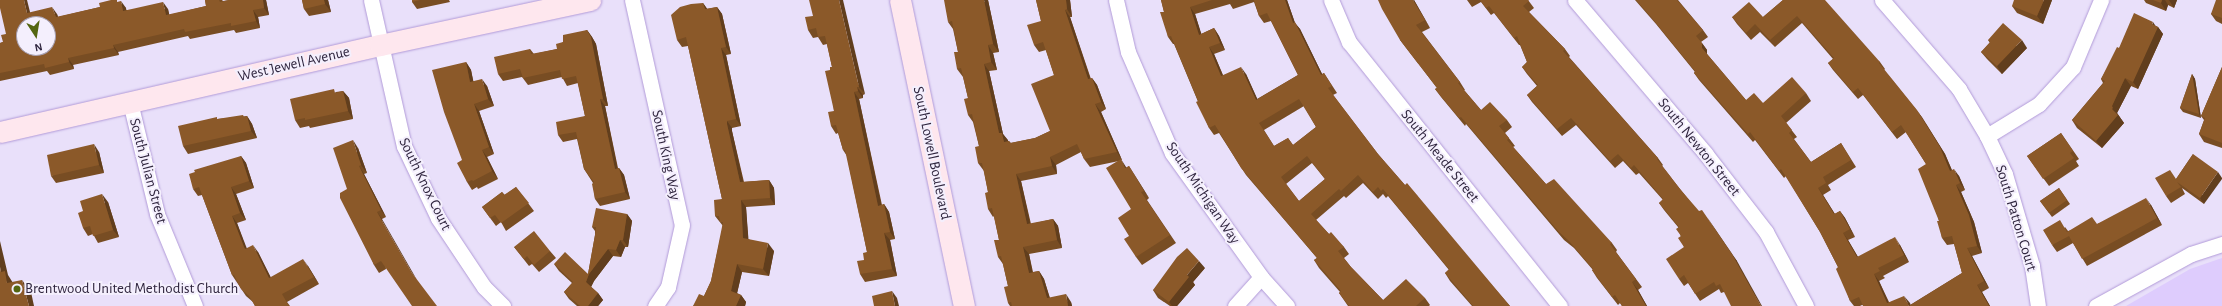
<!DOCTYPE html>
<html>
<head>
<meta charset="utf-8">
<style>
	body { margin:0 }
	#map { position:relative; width:2222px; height:306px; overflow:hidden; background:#e9e0fa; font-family:"Alegreya Sans",sans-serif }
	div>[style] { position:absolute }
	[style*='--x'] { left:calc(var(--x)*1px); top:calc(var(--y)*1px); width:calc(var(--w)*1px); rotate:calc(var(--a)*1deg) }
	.green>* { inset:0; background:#deccfd }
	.roads { filter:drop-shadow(0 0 1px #b19ad8) drop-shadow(0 0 1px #b19ad8) }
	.street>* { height:15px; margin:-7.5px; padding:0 7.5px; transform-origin:7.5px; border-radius:7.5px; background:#fff }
	.secondary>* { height:21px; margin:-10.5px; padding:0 10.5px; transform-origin:10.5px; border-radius:10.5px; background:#fee7ee }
	.wall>* { inset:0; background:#784d23 }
	.shaded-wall>* { inset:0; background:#613e1d }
	.building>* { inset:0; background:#8b5929 }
	.dots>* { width:11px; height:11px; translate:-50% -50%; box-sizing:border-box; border:2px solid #f4effd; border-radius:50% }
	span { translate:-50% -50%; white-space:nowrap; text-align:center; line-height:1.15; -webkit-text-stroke:4px #f4effd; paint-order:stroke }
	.street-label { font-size:15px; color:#30263f }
	.poi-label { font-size:15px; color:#30263f }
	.left { translate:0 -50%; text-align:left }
	.north { position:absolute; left:16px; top:16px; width:40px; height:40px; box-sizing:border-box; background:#f4effd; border:1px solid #a69fb1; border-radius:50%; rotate:168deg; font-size:11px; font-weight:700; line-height:16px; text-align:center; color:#30263f }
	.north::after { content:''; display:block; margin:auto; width:14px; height:18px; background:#546611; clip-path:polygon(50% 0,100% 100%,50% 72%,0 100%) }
</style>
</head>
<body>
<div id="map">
	<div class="green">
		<div style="clip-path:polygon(2222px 258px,2222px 306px,2126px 306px,2190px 269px)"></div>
	</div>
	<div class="roads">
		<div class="street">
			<div style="--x:371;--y:0;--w:150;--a:77.3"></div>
			<div style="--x:404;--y:146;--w:80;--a:64.7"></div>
			<div style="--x:438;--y:218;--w:83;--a:56.3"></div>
			<div style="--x:484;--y:287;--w:27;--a:45"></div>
			<div style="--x:632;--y:0;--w:230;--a:77.5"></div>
			<div style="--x:682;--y:225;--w:64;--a:102.7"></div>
			<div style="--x:668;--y:287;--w:23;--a:124"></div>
			<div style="--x:1116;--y:0;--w:53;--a:77"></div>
			<div style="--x:1128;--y:52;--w:110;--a:66.5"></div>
			<div style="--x:1172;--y:153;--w:153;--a:54.3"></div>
			<div style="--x:1261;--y:277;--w:39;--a:48"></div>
			<div style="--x:1331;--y:0;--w:46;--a:66.8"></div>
			<div style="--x:1349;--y:42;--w:338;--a:51.4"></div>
			<div style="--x:1575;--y:0;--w:201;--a:49.6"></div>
			<div style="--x:1705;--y:153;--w:100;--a:52.3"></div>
			<div style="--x:1766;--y:232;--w:84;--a:61.6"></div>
			<div style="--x:1882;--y:0;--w:118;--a:49.1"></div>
			<div style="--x:1959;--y:89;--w:55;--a:59.2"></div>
			<div style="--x:1987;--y:136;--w:42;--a:64.7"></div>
			<div style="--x:2005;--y:174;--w:96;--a:73.6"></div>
			<div style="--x:2032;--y:266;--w:40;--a:81.5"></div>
			<div style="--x:130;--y:102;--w:115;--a:76.4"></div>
			<div style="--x:157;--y:214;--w:100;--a:67.6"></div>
			<div style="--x:1987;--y:136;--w:61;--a:-31.6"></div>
			<div style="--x:2039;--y:104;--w:50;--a:-47.4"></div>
			<div style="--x:2073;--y:67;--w:73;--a:-67.3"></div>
			<div style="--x:1235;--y:306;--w:39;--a:-48"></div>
			<div style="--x:2096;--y:306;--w:108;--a:-28.7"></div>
			<div style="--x:2191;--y:254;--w:33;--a:-18"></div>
		</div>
		<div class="secondary">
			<div style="--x:900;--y:0;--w:313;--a:78.2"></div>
			<div style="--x:0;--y:132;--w:390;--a:-12.9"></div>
			<div style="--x:380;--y:45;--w:215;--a:-12.1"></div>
		</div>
	</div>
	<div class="wall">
		<div style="clip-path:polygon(205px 0,222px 0,223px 1px,229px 0,266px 0,269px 15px,258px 17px,260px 28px,236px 33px,234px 30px,190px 39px,188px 36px,118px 52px,119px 55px,73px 65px,74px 69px,50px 75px,47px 71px,0 81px,0 43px,3px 42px,6px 34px,30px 13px,57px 14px,58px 17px,100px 7px,119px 2px,126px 8px,126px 10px,168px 9px,169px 15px,206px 6px)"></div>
		<div style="clip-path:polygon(302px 0,328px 0,331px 12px,309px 16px,304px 9px)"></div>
		<div style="clip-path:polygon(412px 0,449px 0,450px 2px,417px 9px,412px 2px)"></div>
		<div style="clip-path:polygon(988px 0,999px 52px,993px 53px,997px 70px,989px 71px,1003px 134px,1008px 141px,1009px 141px,1011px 143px,1035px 138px,1050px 131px,1054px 75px,1046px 50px,1039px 52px,1034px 45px,1041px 21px,1036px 0,1070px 0,1072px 17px,1070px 17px,1091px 79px,1092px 78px,1097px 85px,1106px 109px,1101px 112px,1122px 160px,1121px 160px,1126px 168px,1129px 166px,1149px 198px,1147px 200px,1176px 243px,1142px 265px,1136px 257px,1129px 236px,1131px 209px,1119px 161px,1090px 167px,1084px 159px,1081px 152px,1056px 165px,1057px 174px,1021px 181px,1031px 224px,1053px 219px,1058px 226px,1062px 248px,1029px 254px,1033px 272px,1039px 271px,1044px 279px,1050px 298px,1071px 302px,1072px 306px,1010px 306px,1008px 303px,1008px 286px,1003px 264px,998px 257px,999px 240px,994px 216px,993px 217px,988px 209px,988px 192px,984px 171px,978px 163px,979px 146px,973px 122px,968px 115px,968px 98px,963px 77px,957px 69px,958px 52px,953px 29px,948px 22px)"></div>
		<div style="clip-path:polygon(evenodd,1161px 0,1287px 0,1295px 23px,1300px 29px,1322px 74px,1324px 73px,1337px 93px,1333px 95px,1378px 154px,1510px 306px,1472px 306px,1450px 281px,1445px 273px,1449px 270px,1388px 196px,1386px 198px,1383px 194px,1378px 199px,1363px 183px,1346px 198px,1344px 196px,1316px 220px,1329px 234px,1344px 247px,1349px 254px,1344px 258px,1351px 267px,1383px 300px,1425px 298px,1430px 305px,1429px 306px,1348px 306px,1339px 293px,1340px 292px,1319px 268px,1314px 260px,1317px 258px,1246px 175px,1219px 133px,1214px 135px,1209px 128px,1174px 44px,1173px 44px,1168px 37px,1164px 12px,1161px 0,1254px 2px,1259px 16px,1264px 23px,1271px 21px,1298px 75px,1257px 99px,1246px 74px,1223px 75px,1214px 54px,1225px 50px,1219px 36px,1214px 28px,1201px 34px,1195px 14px,1230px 4px,1233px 9px,1254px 2px,1161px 0,1304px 106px,1316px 127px,1293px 145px,1288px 138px,1274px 146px,1264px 130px,1304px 106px,1161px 0,1312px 163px,1325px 179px,1299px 201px,1286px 184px,1312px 163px)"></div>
		<div style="clip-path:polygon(1414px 0,1430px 28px,1422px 32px,1460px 82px,1465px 90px,1464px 90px,1481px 110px,1507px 120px,1512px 127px,1505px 133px,1515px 146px,1513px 147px,1546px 184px,1612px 243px,1617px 250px,1616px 252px,1642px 287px,1638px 290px,1647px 306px,1622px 306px,1620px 303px,1618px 305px,1597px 278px,1592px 270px,1593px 270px,1574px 248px,1564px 240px,1466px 124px,1465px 126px,1441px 97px,1435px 89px,1437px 88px,1400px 40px)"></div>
		<div style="clip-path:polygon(1467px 0,1528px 0,1534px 8px,1529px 12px,1565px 49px,1570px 56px,1569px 57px,1658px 158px,1663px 165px,1662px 166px,1737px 261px,1724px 292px,1721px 293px,1719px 289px,1700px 301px,1688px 283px,1684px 286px,1679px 279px,1684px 247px,1678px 227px,1664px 210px,1659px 203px,1663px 200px,1639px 173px,1636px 175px,1623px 161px,1615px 168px,1576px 125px,1562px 136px,1532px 102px,1527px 95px,1537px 86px,1527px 74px,1522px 67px,1527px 62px,1520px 45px,1519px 45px,1494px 13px,1491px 15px,1481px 2px,1472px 7px)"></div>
		<div style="clip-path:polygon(1635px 0,1678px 0,1703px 30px,1708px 37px,1701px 42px,1707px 50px,1707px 54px,1746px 100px,1763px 103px,1806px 93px,1811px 101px,1786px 123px,1797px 137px,1794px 139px,1811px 162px,1841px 143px,1856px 167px,1828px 185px,1831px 190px,1823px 195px,1835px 214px,1840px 211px,1845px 218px,1855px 237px,1848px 240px,1858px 257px,1900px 245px,1909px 262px,1883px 276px,1885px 278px,1879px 281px,1889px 302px,1910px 303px,1910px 305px,1962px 273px,1954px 244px,1947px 245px,1942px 238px,1939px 221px,1926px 164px,1906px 132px,1897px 139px,1863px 95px,1858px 99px,1833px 70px,1828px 63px,1833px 59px,1802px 23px,1775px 47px,1760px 32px,1751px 40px,1737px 24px,1732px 17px,1763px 17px,1783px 0,1880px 62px,1885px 69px,1884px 70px,1922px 117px,1945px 154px,1952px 170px,1959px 176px,1965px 190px,1961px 192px,1974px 222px,1982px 253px,1972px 256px,1989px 288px,1982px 292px,1990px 306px,1862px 305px,1860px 306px,1854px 306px,1850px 301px,1838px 267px,1820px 232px,1786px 176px,1784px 178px,1755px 140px,1753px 142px,1699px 80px,1694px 73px,1695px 72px,1656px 24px)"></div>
		<div style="clip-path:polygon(2052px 0,2043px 24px,2017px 13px,2012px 6px)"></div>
		<div style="clip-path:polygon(2144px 0,2177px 0,2174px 8px,2168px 5px,2166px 11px,2146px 3px)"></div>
		<div style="clip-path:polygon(2222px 0,2222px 24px,2216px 21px,2211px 14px)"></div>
		<div style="clip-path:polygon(703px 3px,707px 9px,717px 7px,722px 14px,731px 54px,726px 55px,741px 126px,732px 128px,732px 131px,744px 182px,769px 180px,774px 188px,775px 205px,746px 207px,748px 239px,774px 251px,769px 276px,742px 272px,737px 293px,741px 295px,746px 302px,745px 306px,693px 306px,704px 296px,711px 281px,723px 226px,715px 216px,722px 199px,688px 46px,682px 47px,677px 40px)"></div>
		<div style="clip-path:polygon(813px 16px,865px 94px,863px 95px,863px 98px,859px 99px,882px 205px,884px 204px,889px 212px,895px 239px,890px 240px,897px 276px,865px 282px,860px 274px,867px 252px,847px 156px,843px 150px,838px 133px,836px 134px,831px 126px,834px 111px,830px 70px,832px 67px,827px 44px,823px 45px,818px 37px,813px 38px,808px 30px)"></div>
		<div style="clip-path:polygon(2156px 26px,2158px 27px,2163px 34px,2138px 89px,2131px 86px,2117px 113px,2124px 123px,2102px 148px,2077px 128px,2072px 120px,2103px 83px,2101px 79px,2119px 48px)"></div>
		<div style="clip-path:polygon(587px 30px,592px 37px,596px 44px,608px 106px,605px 106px,618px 168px,619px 168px,624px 175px,630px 199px,600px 206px,595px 199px,593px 183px,584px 169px,577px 139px,563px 142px,558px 135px,585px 116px,578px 83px,567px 86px,562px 77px,528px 85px,522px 77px,503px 81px,498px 74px,530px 49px,534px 54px,557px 49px,563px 42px)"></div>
		<div style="clip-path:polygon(1988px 40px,2027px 48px,2002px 74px,1987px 59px,1981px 52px,1990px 43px)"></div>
		<div style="clip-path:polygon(466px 62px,471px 70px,473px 81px,487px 86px,494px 106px,479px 111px,494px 154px,487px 157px,498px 179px,478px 189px,477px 187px,472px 190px,467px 182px,462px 160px)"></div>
		<div style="clip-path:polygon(2222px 67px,2222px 148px,2204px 142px,2199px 134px,2204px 120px,2201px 116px)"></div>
		<div style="clip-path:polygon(2192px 74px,2195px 79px,2201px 118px,2183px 112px,2180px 108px)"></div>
		<div style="clip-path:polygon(343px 91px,349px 98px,353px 119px,310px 128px,309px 126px,300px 128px,295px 120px,336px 92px)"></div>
		<div style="clip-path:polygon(247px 116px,252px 124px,257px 138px,188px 154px,183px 146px,218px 119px)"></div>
		<div style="clip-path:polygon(2061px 133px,2079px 159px,2076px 161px,2079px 166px,2049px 186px,2027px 156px)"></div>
		<div style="clip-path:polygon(358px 148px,367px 173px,364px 174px,386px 217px,382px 219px,386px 269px,379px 273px,374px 265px,347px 189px)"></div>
		<div style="clip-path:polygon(99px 152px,104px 173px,56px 183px,51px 176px)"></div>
		<div style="clip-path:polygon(2193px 154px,2204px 204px,2182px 188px,2185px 194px,2171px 203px,2166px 196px,2176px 179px)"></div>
		<div style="clip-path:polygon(241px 156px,246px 163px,254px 188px,236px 194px,246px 220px,237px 223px,246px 248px,258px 252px,271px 278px,308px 266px,319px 284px,287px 302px,290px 306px,255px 306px,253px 302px,246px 296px,232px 275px,202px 195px,198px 196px,193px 189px)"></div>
		<div style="clip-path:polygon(516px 187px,534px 211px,506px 231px,501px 222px,496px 226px,482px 207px,502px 192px,505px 195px)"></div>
		<div style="clip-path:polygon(2059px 188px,2070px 204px,2052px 217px,2040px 201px)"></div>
		<div style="clip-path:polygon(108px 202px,119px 237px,98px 243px,93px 234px,88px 236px,83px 228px,83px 211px)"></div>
		<div style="clip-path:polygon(2151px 205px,2162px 225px,2087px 266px,2073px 243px,2057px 252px,2052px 245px,2065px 227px,2068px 231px,2097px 224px)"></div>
		<div style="clip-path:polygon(627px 214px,632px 221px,628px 247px,625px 247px,621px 257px,613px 256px,594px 281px,591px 287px,598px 293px,603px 300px,598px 306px,577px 306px,569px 299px,564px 292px,572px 283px,559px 271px,554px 264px,588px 274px,595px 235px,595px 231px,592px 227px)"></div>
		<div style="clip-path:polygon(514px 247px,550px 251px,556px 258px,539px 272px,532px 264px,529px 266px)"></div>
		<div style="clip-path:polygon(1205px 268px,1193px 282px,1195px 285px,1177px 306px,1170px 306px,1158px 298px,1153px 290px)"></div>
	</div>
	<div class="shaded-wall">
		<div style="clip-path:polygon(24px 0,27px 0,32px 20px,27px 13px)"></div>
		<div style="clip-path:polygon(263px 0,266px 0,269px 15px,264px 8px)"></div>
		<div style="clip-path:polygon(324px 0,328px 0,331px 12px,325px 4px)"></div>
		<div style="clip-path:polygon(839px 0,843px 0,865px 94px,859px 87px)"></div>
		<div style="clip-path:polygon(984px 0,988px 0,999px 52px,993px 44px)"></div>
		<div style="clip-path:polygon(1066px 0,1070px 0,1072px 17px,1067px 9px)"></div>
		<div style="clip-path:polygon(1285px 0,1287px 0,1295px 23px,1300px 29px,1326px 82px,1321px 75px,1293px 23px)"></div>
		<div style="clip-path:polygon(1413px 0,1414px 0,1430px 28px,1425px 20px)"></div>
		<div style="clip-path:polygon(2044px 0,2052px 0,2043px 24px,2037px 16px)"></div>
		<div style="clip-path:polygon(2162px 0,2165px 0,2168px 5px,2166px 11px,2161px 3px)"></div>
		<div style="clip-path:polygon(2169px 0,2177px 0,2174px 8px)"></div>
		<div style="clip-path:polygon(121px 1px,126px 8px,128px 18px,123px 11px)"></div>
		<div style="clip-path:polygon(163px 2px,168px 9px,171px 22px,166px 15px)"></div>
		<div style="clip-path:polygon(703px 3px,708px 10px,705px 9px)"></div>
		<div style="clip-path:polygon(52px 7px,57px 14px,60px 24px,56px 17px)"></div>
		<div style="clip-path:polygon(717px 7px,722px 14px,731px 54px,726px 47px)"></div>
		<div style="clip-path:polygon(1190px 7px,1195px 14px,1204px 42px,1199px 35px)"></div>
		<div style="clip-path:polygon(253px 10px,258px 17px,260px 28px,256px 21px)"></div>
		<div style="clip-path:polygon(1065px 10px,1070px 17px,1093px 87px,1088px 79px)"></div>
		<div style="clip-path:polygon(2153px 22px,2157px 28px,2158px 27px,2163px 34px,2138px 89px,2133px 82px)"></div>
		<div style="clip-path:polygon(1214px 28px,1219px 36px,1225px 50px,1220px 43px)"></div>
		<div style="clip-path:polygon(587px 30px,592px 37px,596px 44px,608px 106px,603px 99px)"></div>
		<div style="clip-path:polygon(2022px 40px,2027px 48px,2002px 74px,1997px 66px)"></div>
		<div style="clip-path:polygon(1702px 43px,1707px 50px,1707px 55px,1702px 48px)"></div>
		<div style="clip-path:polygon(113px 45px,118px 52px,119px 55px,114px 48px)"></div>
		<div style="clip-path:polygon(988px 45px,993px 53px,997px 70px,991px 62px)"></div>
		<div style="clip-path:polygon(1209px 47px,1214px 54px,1226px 83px,1221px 76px)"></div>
		<div style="clip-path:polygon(721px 48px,726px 55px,741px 126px,736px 119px)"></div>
		<div style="clip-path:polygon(68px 58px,73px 65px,74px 69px,69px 62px)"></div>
		<div style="clip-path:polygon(466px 62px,471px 70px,475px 89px,470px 82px)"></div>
		<div style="clip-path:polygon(984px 64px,989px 71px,1003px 134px,1008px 140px,1009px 150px,999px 133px)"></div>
		<div style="clip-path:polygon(1241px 67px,1246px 74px,1261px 107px,1256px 100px)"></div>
		<div style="clip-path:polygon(2192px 74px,2195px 79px,2201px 118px,2199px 114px)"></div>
		<div style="clip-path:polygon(1092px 78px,1097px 85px,1106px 109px,1101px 102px)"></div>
		<div style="clip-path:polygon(2125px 78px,2131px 86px,2117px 113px,2124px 123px,2102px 148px,2096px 141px,2112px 109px,2112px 106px)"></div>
		<div style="clip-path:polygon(482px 79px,487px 86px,494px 106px,488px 99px)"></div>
		<div style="clip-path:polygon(857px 87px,863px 95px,863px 98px,858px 91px)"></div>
		<div style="clip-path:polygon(343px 91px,349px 98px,353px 119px,348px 111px)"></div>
		<div style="clip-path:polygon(854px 92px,859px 99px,883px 213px,878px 206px)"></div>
		<div style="clip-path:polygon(600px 99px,605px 106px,619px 176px,615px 169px)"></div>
		<div style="clip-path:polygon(474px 104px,479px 111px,494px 154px,489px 147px)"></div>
		<div style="clip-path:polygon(1095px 104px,1101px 112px,1122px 160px,1117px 152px)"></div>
		<div style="clip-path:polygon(1917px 110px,1945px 154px,1955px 178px,1950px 171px)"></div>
		<div style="clip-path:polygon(247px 116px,252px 124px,257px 138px,251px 131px)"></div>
		<div style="clip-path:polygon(727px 121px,732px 128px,732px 131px,745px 190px,740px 182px,727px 124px)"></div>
		<div style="clip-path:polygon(353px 140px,358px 148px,367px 173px,361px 165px)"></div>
		<div style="clip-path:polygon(94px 144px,99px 152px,104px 173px,99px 165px)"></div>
		<div style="clip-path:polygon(482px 150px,487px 157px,498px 179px,492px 171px)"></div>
		<div style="clip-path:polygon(241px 156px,246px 163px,254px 188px,249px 181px)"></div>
		<div style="clip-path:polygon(1050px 157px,1056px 165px,1057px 174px,1052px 166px)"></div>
		<div style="clip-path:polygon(1121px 159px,1126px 167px,1130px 176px,1125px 168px)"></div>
		<div style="clip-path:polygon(359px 166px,364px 174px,386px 217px,381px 210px)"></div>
		<div style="clip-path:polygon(1129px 166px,1149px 198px,1144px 191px)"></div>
		<div style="clip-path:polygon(619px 168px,624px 175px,630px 199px,625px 192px)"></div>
		<div style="clip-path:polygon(1954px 169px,1959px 176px,1965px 190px,1960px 183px)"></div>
		<div style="clip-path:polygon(2218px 172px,2222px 178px,2222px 179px,2204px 204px,2200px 198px)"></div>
		<div style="clip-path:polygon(1016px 174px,1021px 181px,1032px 232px,1027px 224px)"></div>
		<div style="clip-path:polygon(769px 180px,774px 188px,775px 205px,770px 198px)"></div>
		<div style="clip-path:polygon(1956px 185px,1961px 192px,1974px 222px,1982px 253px,1977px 246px)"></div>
		<div style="clip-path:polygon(231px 187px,236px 194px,246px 220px,240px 213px)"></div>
		<div style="clip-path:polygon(1818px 188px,1823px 195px,1839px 221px,1834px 214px)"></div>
		<div style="clip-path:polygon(102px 194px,108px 202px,119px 237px,113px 230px)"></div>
		<div style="clip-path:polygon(2146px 198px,2151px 205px,2162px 225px,2157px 218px)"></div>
		<div style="clip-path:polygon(741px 200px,746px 207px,749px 246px,743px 238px)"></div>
		<div style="clip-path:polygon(884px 204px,889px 212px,895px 239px,890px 232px)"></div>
		<div style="clip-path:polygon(1840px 211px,1845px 218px,1855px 237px,1850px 229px)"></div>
		<div style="clip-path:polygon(377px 212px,382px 219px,417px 280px,412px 273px)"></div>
		<div style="clip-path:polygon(627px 214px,632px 221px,628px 247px,623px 240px)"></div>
		<div style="clip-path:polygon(232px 216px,237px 223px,249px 254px,244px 247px)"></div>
		<div style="clip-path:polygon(1707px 217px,1737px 261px,1762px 306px,1761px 306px)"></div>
		<div style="clip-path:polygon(1053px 219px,1058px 226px,1062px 248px,1057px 240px)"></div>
		<div style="clip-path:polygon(884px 233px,890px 240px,897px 276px,892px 269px)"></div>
		<div style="clip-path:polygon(1843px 233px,1848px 240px,1862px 264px,1857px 257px)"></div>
		<div style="clip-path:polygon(1895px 237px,1900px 245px,1909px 262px,1904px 255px)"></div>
		<div style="clip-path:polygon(620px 240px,625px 247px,621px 257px,616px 250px)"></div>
		<div style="clip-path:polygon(0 241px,8px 275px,13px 283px,7px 283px,1px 272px,0 267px)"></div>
		<div style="clip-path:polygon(768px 243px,774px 251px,769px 276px,763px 269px)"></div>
		<div style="clip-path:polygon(253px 245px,258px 252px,275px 286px,269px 278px)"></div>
		<div style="clip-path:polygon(1023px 247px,1029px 254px,1034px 281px,1029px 273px)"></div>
		<div style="clip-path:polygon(1967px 248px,1972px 256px,1989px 288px,1984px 281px)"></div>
		<div style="clip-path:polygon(608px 249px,613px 256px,594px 281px,590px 289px,586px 282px,589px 274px)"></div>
		<div style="clip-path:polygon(303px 259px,308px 266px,319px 284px,314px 277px)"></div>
		<div style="clip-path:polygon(1199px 261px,1205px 268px,1193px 282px,1195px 285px,1177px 306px,1172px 306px,1169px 302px,1187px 275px)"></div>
		<div style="clip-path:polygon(737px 264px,742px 272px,736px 298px,731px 291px)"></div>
		<div style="clip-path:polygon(1039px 271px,1044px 279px,1052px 306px,1047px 298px)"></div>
		<div style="clip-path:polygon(1874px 274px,1879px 281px,1890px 306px,1887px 303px)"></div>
		<div style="clip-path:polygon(22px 280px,31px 292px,34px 306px,29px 306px)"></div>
		<div style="clip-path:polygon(1632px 282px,1638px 290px,1647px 306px,1646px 306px)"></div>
		<div style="clip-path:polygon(1977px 285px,1982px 292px,1990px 306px,1989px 306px)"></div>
		<div style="clip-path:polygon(892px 291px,897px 298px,899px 306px,895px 306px)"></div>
		<div style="clip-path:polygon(598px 293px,603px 300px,598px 306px,588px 306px)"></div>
		<div style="clip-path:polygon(1066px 294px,1071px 302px,1072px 306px,1068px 306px)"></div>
		<div style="clip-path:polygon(741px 295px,746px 302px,745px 306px,736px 306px)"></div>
		<div style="clip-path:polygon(1904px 296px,1910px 303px,1911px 306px,1909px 306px)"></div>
	</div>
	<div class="building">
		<div style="clip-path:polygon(evenodd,0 0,24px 0,27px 13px,52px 7px,56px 17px,100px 7px,99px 3px,111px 0,117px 0,117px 2px,121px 1px,123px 11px,163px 2px,166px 15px,206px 6px,205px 0,219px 0,220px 2px,229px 0,263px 0,264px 8px,253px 10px,256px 21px,231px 26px,231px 23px,185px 32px,184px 29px,113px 45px,114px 48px,68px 58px,69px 62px,45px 68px,44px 64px,0 73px,0 43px,3px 42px,1px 35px,6px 34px,0 8px,0 0,24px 24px,48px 24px,48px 48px,24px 48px,24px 24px)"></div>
		<div style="clip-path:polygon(302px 0,324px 0,325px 4px,304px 9px)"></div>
		<div style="clip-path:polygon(412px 0,420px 0,412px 2px)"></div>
		<div style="clip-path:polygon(809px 0,839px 0,859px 87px,857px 87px,858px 91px,854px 92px,878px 206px,884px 204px,890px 232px,884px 233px,892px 269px,860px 274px,857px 261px,864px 260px,863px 253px,867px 252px,845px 150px,843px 150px,836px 125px,831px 126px,828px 112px,834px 111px,825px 71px,830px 70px,830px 67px,832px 67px,825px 36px,818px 37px,816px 28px,808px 30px,805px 17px,813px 16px)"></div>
		<div style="clip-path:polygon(944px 0,984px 0,993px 44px,988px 45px,991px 62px,984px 64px,999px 133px,1002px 133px,1004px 142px,1009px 141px,1010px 143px,1035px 138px,1050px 131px,1031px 84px,1054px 75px,1043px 42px,1034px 45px,1027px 25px,1041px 21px,1036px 0,1066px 0,1067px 9px,1065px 10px,1088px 79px,1092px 78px,1101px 102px,1095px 104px,1117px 152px,1084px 159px,1077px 144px,1050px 157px,1052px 166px,1016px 174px,1027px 224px,1053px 219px,1057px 240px,1023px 247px,1029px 273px,1039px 271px,1047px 298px,1066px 294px,1068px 306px,1012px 306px,1011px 302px,1008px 303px,1004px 287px,1008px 286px,1001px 256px,998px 257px,994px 240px,999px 240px,992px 208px,988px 209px,985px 193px,988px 192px,982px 163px,978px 163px,975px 147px,979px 146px,972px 114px,968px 115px,964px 99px,968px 98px,961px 68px,957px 69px,954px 52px,958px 52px,952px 21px,948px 22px)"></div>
		<div style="clip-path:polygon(evenodd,1161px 0,1212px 0,1190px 7px,1199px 35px,1214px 28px,1220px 43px,1209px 47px,1221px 76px,1241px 67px,1256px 100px,1298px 75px,1267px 13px,1259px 16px,1254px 0,1285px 0,1293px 23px,1295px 22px,1321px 75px,1324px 73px,1332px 86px,1328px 88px,1378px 154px,1405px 185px,1407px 183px,1412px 189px,1510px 306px,1473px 306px,1445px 273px,1449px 269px,1383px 189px,1381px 191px,1378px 187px,1373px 192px,1358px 175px,1341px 191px,1339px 189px,1311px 214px,1329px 234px,1331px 232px,1344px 247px,1338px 251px,1351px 267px,1383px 300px,1406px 279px,1425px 298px,1416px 306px,1349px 306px,1339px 293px,1341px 291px,1314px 260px,1317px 258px,1241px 168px,1215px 125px,1209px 128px,1196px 102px,1198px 101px,1171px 36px,1168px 37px,1160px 12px,1164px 12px,1161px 0,1299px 99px,1316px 127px,1293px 145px,1288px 138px,1274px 146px,1259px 123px,1299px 99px,1161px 0,1307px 156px,1325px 179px,1299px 201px,1281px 177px,1307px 156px)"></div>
		<div style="clip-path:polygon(1378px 0,1413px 0,1425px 20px,1416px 25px,1460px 82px,1458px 83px,1481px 110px,1490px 102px,1507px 120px,1499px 126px,1509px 138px,1507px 140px,1546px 184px,1554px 179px,1612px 243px,1610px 244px,1636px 279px,1632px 282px,1646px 306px,1622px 306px,1615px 295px,1612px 297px,1592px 270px,1593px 269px,1569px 241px,1559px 232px,1461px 117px,1459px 118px,1435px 89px,1437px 88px,1400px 40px,1382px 9px)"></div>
		<div style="clip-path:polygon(1480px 0,1528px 0,1529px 1px,1523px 6px,1565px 49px,1563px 51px,1658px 158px,1657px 159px,1680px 189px,1699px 211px,1702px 210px,1732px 254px,1761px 306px,1731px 306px,1720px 284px,1716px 286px,1714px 282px,1695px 294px,1684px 275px,1679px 279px,1666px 259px,1684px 247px,1678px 238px,1681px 236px,1676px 229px,1679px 227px,1659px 203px,1663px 199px,1634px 165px,1631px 168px,1618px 154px,1610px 161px,1571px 118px,1557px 129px,1527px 95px,1538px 85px,1522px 67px,1527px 62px,1517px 36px,1514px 38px,1489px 6px,1486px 8px)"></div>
		<div style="clip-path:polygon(1636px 0,1677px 0,1703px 30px,1696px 36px,1702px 43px,1702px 48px,1746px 100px,1754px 93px,1763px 103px,1792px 77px,1806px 93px,1781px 116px,1792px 130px,1789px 133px,1811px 162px,1841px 143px,1851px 160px,1823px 177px,1826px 183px,1818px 188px,1834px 214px,1840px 211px,1850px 229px,1843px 233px,1857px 257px,1895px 237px,1904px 255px,1878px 268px,1880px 271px,1874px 274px,1887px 303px,1904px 296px,1909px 306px,1962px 273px,1952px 236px,1942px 238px,1937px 221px,1939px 221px,1918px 169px,1926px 164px,1901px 125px,1892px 132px,1858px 88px,1853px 92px,1828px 63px,1834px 58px,1797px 16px,1770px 40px,1755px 24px,1746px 33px,1732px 17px,1749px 2px,1763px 17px,1783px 0,1825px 0,1880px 62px,1879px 63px,1917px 110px,1940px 147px,1950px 171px,1954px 169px,1960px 183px,1956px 185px,1969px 215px,1977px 246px,1967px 248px,1984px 281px,1977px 285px,1989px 306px,1863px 306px,1859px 297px,1850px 301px,1836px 269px,1838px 267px,1820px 232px,1781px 169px,1779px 171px,1750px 132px,1748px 134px,1694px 73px,1695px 71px,1651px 17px)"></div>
		<div style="clip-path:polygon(2014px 0,2044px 0,2037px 16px,2012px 6px)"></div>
		<div style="clip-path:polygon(2153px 0,2162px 0,2161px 3px)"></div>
		<div style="clip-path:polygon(2216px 0,2222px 0,2222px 18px,2211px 14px)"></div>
		<div style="clip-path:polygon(703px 3px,705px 9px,717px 7px,726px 47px,721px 48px,736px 119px,727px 121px,727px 124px,740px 182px,769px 180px,770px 198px,741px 200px,743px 238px,768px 243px,763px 269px,737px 264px,731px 291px,741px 295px,736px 306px,693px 306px,699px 294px,704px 296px,711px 281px,723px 222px,720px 222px,719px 216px,715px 216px,714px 200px,722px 199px,686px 37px,677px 40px,671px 15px,680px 7px,691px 4px)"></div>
		<div style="clip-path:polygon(2134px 13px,2153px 22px,2152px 24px,2158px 27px,2133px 82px,2125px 78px,2112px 106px,2113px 108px,2112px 109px,2118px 115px,2096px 141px,2072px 120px,2105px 81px,2101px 79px,2117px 47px,2119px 48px)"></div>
		<div style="clip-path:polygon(2003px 23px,2022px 40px,1997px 66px,1981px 52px,1990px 42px,1988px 40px)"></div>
		<div style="clip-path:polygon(587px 30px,591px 37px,603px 99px,600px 99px,615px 169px,619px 168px,625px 192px,595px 199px,592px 184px,594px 182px,584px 169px,576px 132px,558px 135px,556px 122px,585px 116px,576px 76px,562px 79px,560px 70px,523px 78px,520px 69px,498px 74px,494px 57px,530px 49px,531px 54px,557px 49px,556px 44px,563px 42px,563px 35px)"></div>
		<div style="clip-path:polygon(466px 62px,470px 82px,482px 79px,488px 99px,474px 104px,489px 147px,482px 150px,492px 171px,473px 181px,472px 180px,467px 182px,457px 163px,462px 160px,444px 112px,432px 70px)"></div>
		<div style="clip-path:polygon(2222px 67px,2222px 143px,2199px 134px,2205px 118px,2201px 116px)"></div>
		<div style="clip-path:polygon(2192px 74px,2199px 114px,2180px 108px)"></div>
		<div style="clip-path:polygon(334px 89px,335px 93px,343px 91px,348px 111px,305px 120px,305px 118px,295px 120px,290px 99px)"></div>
		<div style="clip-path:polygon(243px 115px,244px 117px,247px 116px,251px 131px,183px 146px,178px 126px,217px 117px,217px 119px)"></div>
		<div style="clip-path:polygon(2061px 133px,2073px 151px,2070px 153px,2074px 158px,2043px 179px,2027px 156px)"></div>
		<div style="clip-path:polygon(353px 140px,361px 165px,359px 166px,381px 210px,377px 212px,412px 273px,437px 306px,412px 306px,381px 261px,374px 265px,340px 198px,340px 193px,347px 189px,333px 148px)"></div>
		<div style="clip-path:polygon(94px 144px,99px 165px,51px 176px,47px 155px)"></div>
		<div style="clip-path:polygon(2193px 154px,2218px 172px,2200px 198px,2177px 182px,2181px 187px,2166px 196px,2155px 178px,2170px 170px,2176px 179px)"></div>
		<div style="clip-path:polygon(241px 156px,249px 181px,231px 187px,240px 213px,232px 216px,244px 247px,245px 249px,253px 245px,269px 278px,303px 259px,314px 277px,282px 294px,289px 306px,255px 306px,249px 296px,241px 289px,234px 275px,232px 275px,199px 187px,193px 189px,189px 174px,195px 172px,194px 170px)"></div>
		<div style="clip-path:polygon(1121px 159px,1125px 168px,1129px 166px,1144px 191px,1141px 192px,1170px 235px,1136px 257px,1124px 239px,1129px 236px,1118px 218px,1131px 209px,1106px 168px)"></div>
		<div style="clip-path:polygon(516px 187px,529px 203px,501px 223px,495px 215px,490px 218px,482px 207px,502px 192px,504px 195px)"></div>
		<div style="clip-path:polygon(2059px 188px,2067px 200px,2049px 213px,2040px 201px)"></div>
		<div style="clip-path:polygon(102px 194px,113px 230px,93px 236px,90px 226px,83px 228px,78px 213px,83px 211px,80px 201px)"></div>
		<div style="clip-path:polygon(2146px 198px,2157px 218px,2082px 259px,2069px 236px,2052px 245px,2043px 230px,2060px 220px,2067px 232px,2092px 217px,2097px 224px)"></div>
		<div style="clip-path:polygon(596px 208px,627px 214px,623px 240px,620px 240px,616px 250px,608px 249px,589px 274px,586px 282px,598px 293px,588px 306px,580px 306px,564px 292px,573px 282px,554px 264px,565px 252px,588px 274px,595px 235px,596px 227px,592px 227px)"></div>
		<div style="clip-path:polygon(534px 231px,550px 251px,534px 265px,527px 256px,524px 259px,514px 247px)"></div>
		<div style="clip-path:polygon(1187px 248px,1199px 261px,1187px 275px,1189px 277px,1169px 302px,1153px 290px,1177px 257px)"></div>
		<div style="clip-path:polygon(0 267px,1px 272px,5px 271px,7px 283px,22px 280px,29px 306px,0 306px)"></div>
		<div style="clip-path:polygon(892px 291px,895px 306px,874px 306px,872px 296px)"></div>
	</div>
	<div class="dots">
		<div style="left:17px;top:289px;background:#546611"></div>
	</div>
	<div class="street-label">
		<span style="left:294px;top:64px;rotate:-13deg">West Jewell Avenue</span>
		<span style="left:1699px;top:147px;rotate:51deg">South Newton Street</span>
		<span style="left:932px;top:153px;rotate:78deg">South Lowell Boulevard</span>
		<span style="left:666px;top:155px;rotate:78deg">South King Way</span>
		<span style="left:1440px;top:156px;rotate:51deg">South Meade Street</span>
		<span style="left:148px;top:171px;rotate:75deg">South Julian Street</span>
		<span style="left:425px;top:184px;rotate:64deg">South Knox Court</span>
		<span style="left:1203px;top:193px;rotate:56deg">South Michigan Way</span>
		<span style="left:2016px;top:218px;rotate:73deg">South Patton Court</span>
	</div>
	<div class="poi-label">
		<span class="left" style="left:25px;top:289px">Brentwood United Methodist Church</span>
	</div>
	<div class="north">N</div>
</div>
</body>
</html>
